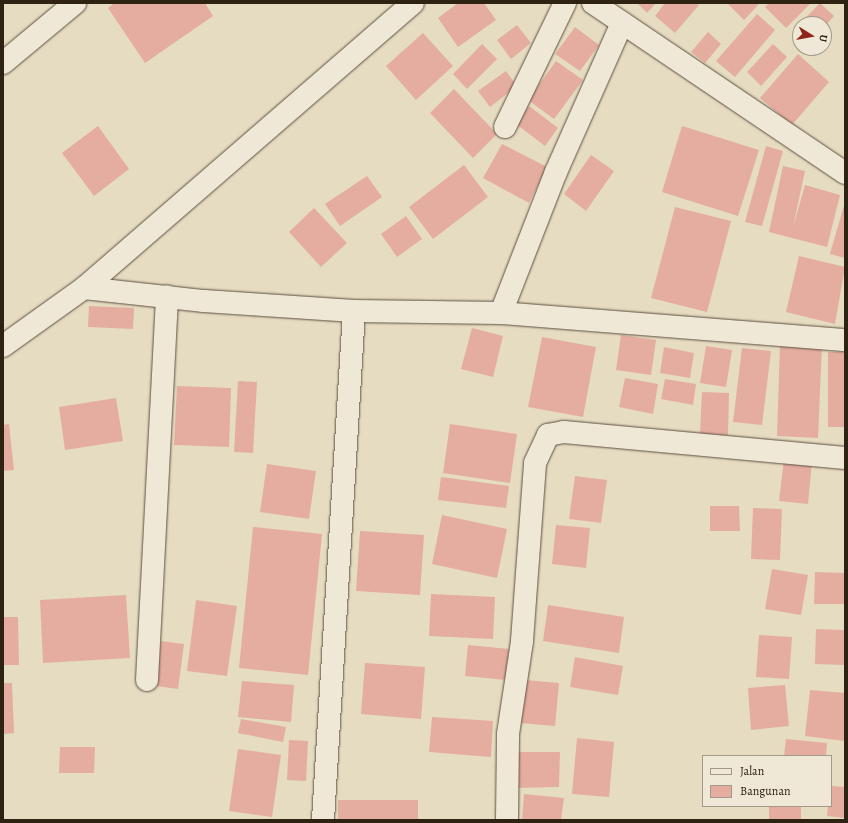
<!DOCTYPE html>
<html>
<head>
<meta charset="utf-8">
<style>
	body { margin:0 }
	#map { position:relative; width:848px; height:823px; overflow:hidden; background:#e6dcc2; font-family:Alegreya,serif }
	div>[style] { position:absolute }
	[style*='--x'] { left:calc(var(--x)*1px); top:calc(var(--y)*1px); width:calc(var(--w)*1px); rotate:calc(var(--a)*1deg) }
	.building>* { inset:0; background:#e4ada0 }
	.roads { filter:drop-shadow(0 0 1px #5c503e) drop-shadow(0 0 1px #5c503e) }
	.minor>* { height:22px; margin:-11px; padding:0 11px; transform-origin:11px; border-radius:11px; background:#efe8d7 }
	span { translate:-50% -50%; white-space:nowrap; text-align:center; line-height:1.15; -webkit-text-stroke:3px #efe8d7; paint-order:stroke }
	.frame { position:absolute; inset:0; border:4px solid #2e2212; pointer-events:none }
	.legend { position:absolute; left:702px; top:755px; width:130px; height:52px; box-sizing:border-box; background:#efe8d7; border:1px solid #a29988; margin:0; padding:5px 7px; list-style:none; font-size:12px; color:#2e2212 }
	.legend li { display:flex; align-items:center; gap:8px; height:20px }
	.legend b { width:20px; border:1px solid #a29988 }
	.north { position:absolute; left:792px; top:16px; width:40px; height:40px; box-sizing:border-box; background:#efe8d7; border:1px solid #a29988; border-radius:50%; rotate:101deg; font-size:11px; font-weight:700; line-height:16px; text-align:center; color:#2e2212 }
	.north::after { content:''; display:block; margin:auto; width:14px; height:18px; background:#8f2418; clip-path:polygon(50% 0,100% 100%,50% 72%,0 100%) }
</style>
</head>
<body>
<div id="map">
	<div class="building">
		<div style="clip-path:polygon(114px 3px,205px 3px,213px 16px,145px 63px,108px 8px)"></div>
		<div style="clip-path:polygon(458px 3px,484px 3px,496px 20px,458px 47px,438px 18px)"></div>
		<div style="clip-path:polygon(637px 3px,656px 3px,647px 13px)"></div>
		<div style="clip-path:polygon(665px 3px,696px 3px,699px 5px,675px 33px,655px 16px)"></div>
		<div style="clip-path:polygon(727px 3px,760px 3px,744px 20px)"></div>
		<div style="clip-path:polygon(769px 3px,811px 3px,786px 28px,765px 7px)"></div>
		<div style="clip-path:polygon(820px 3px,834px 16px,824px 27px,824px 24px,800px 24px,800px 31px,796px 28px)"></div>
		<div style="clip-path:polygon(757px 14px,775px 30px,735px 77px,716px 61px)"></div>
		<div style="clip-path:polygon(517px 25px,531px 43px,511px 59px,497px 40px)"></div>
		<div style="clip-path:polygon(575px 27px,599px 45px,580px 71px,555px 54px)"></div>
		<div style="clip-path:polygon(708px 32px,721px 44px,705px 63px,691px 52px)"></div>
		<div style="clip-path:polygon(423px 33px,453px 66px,416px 100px,386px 66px)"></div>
		<div style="clip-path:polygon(482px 44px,497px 59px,467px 89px,453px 74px)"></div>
		<div style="clip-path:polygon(773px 44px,787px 57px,761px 86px,747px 72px)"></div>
		<div style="clip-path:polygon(798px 54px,829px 82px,792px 125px,760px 98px)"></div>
		<div style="clip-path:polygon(556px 61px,583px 80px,554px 119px,528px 100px)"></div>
		<div style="clip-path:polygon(506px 71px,517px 86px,490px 107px,478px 91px)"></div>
		<div style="clip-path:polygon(454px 89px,497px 134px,473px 158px,430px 113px)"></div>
		<div style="clip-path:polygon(529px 106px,558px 128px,545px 146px,516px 124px)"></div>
		<div style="clip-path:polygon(98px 126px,129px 169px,94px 196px,62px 153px)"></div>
		<div style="clip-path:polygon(682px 126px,759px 150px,738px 216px,662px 192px)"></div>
		<div style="clip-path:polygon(502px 144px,547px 167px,529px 203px,483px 178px)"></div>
		<div style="clip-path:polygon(766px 146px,783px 151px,762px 226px,745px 222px)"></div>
		<div style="clip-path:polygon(591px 155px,614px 171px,586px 211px,564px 194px)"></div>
		<div style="clip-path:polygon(464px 165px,488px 197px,433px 239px,409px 207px)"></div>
		<div style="clip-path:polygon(783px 166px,805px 171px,793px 227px,805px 185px,840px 195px,827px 247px,769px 232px)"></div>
		<div style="clip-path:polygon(367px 176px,382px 197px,340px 226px,325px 204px)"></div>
		<div style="clip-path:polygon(845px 202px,845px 258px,830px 254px)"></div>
		<div style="clip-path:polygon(675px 207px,731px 221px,707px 312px,651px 298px)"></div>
		<div style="clip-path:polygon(314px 208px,347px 243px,321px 267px,289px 232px)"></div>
		<div style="clip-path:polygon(406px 216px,422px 239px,397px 257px,381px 234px)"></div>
		<div style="clip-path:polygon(799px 256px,845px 267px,835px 324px,786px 312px)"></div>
		<div style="clip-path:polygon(89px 306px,134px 308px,133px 329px,88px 327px)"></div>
		<div style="clip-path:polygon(472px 328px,503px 336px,493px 377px,461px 369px)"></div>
		<div style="clip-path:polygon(621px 335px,656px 340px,651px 375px,616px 370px)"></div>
		<div style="clip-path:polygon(542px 337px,596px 347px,583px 417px,528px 407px)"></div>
		<div style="clip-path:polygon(780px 344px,822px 345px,818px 438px,777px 436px)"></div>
		<div style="clip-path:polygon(706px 346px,732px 350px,726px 387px,700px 383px)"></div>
		<div style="clip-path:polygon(664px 347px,694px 353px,690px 378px,660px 373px)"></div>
		<div style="clip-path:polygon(742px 348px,771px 351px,762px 425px,733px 422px)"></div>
		<div style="clip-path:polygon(828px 352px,845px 352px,845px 427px,828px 427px)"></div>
		<div style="clip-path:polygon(625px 378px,658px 384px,653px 414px,619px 407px)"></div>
		<div style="clip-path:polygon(665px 379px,696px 384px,693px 405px,661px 399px)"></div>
		<div style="clip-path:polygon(238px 381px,257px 382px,253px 453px,234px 452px)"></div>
		<div style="clip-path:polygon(177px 386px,231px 388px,229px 447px,174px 445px)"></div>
		<div style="clip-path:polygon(702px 392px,729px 393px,728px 435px,700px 434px)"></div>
		<div style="clip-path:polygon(116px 398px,123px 441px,65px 450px,59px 407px)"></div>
		<div style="clip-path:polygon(9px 424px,14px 470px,3px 471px,3px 425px)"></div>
		<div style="clip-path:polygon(450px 424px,517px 434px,510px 483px,443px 473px)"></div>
		<div style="clip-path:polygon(784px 459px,812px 462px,808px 504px,779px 501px)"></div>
		<div style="clip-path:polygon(267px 464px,316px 471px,309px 519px,260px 512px)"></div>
		<div style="clip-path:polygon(575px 476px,607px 480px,601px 523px,569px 519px)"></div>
		<div style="clip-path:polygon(441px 477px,509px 486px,506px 508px,438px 500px)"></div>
		<div style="clip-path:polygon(710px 506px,739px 506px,740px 531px,710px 531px)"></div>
		<div style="clip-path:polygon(753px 508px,782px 509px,780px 560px,751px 559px)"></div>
		<div style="clip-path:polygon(442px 515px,507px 529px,497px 578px,432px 564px)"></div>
		<div style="clip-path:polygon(556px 525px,590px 528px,586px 568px,552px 564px)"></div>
		<div style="clip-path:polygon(253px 527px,322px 534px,308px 675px,239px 668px)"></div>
		<div style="clip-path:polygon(360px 531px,424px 535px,420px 595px,356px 591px)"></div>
		<div style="clip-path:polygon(772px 569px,808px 575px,801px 615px,765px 609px)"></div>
		<div style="clip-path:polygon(815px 572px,845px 573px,845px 604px,814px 604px)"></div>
		<div style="clip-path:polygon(431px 594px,495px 597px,493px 639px,429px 636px)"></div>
		<div style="clip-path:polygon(126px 595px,130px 658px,43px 663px,40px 600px)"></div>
		<div style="clip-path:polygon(196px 600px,237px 606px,227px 676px,187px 671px)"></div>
		<div style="clip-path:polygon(548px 605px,624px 617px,619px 653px,543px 641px)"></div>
		<div style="clip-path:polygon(3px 617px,18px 617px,19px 665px,3px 665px)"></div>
		<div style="clip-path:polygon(816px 629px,845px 630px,845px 665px,815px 664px)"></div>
		<div style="clip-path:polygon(759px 635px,792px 637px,789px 679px,756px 677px)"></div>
		<div style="clip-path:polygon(161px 641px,184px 644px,178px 689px,156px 686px)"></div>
		<div style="clip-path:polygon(468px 645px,509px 649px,506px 680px,465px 676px)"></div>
		<div style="clip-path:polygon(575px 657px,623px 666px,618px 695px,570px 687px)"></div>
		<div style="clip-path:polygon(365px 663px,425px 667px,421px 719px,361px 714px)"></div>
		<div style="clip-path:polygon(525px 680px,559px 683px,555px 726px,520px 723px)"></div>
		<div style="clip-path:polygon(242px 681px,294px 685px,291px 722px,238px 717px)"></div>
		<div style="clip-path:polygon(3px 683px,12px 683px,14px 733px,3px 734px)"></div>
		<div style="clip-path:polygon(785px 685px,789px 726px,751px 730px,748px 688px)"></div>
		<div style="clip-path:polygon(810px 690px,845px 693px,845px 741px,805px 736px)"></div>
		<div style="clip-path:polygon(432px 717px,493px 721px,491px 757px,429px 752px)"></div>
		<div style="clip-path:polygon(241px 719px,286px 727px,283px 742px,238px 733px)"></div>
		<div style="clip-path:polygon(577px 738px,614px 742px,609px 797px,572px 794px)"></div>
		<div style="clip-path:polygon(786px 739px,827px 743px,826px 756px,784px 756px)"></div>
		<div style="clip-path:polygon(289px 740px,308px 741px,306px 781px,287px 780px)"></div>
		<div style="clip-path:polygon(60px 747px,95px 747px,94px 773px,59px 773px)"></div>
		<div style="clip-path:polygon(238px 749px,281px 755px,272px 817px,229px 811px)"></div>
		<div style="clip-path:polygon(514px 752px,560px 752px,559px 787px,514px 788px)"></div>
		<div style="clip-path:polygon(831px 786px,845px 787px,845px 818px,827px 816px,828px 806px,831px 806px)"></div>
		<div style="clip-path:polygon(524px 794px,564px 798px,561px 820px,522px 820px)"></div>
		<div style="clip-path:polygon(338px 800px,418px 800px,418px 820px,338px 820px)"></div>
		<div style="clip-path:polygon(769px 806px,801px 806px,801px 820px,769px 820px)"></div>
	</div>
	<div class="roads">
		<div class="minor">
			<div style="--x:593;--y:3;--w:304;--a:34"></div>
			<div style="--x:3;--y:63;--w:94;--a:-39.8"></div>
			<div style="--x:505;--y:127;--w:138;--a:-64.2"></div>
			<div style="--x:84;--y:288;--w:121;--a:6.2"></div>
			<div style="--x:204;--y:301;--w:150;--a:3.8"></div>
			<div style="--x:354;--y:311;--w:147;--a:0.8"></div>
			<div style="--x:501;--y:313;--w:345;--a:4.5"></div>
			<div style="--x:501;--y:313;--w:151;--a:-68.7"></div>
			<div style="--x:556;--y:172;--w:163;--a:-66.1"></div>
			<div style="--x:3;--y:346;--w:100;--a:-35.6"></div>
			<div style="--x:84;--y:288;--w:435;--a:-40.9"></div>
			<div style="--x:147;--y:680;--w:384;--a:-87"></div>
			<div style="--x:323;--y:820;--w:510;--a:-86.51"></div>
			<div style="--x:507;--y:820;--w:86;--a:-89.3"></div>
			<div style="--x:508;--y:734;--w:94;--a:-81.4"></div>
			<div style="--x:522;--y:641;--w:178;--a:-85.8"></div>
			<div style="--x:535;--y:463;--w:31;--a:-65"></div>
			<div style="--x:548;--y:435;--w:16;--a:-11"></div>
			<div style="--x:564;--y:432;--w:282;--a:5.3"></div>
		</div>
	</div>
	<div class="frame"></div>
	<ul class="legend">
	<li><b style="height:5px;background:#efe8d7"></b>Jalan</li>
	<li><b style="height:11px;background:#e4ada0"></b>Bangunan</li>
	</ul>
	<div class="north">U</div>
</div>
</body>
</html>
